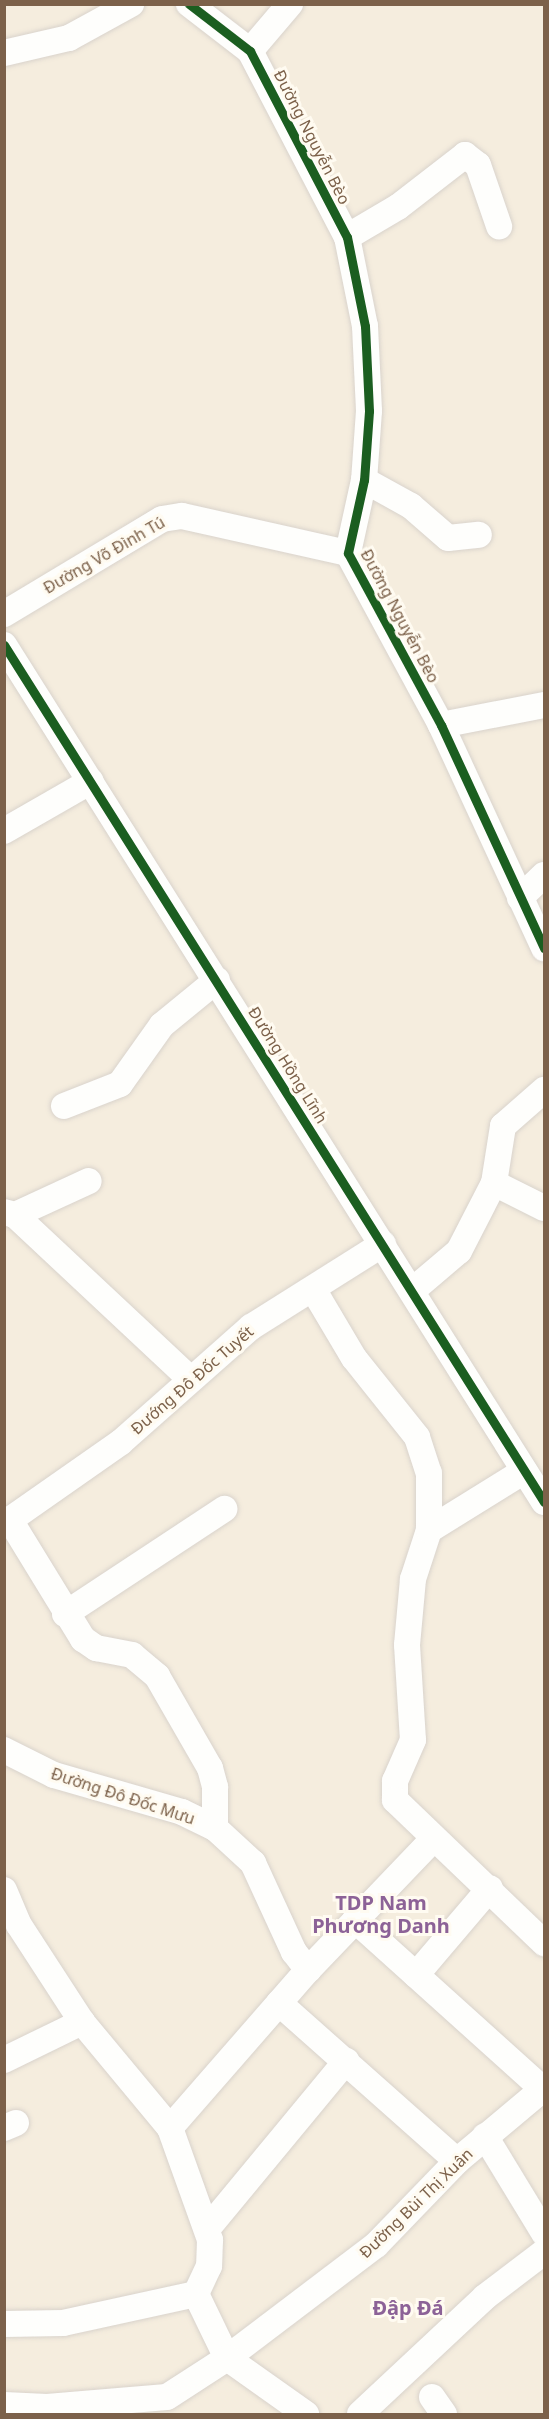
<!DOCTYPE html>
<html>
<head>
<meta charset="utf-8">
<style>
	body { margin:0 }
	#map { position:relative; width:549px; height:2419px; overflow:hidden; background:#f9f6ee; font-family:"Noto Sans",sans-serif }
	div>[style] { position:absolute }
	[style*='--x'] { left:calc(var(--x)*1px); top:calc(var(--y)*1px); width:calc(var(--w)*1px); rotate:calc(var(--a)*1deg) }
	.residential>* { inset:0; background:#f5edde }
	.roads { filter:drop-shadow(0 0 2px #d9d3cc) drop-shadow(0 0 2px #d9d3cc) }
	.minor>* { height:26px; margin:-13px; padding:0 13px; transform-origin:13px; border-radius:13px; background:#fefefc }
	.cycleway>* { height:9px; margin:-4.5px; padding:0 4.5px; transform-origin:4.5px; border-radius:4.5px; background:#1b5e20 }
	span { translate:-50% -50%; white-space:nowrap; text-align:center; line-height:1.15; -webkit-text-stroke:6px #fffbf1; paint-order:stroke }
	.street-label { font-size:16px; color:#7c614a }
	.quarter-label { font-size:20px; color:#8c6297; font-weight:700 }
	.frame { position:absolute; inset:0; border:6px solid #7c614a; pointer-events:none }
</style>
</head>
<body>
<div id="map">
	<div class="residential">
		<div style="clip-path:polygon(5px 5px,544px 5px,544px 2414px,5px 2414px)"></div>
	</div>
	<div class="roads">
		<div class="minor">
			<div style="--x:189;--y:4;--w:77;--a:37.6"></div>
			<div style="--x:250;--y:51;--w:210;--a:62.5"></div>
			<div style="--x:347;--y:237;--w:91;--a:78.6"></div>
			<div style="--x:365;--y:326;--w:85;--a:87.3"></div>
			<div style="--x:369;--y:411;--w:69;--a:94.1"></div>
			<div style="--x:364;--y:480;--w:75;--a:102.4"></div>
			<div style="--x:348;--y:553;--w:196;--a:61.6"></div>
			<div style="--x:441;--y:725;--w:246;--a:65.2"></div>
			<div style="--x:250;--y:51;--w:62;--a:-49.6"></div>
			<div style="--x:4;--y:53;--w:67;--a:-13"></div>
			<div style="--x:69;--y:38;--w:71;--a:-28.7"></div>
			<div style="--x:347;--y:237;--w:59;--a:-30.5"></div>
			<div style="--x:398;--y:207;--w:85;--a:-37.8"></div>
			<div style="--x:465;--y:155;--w:16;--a:38"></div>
			<div style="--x:478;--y:165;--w:65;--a:71"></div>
			<div style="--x:364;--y:480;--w:54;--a:29"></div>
			<div style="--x:411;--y:506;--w:49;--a:40.9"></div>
			<div style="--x:448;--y:538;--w:31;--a:-6"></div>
			<div style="--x:4;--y:614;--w:184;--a:-31"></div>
			<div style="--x:162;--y:519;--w:20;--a:-9"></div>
			<div style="--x:182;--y:516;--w:170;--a:12.6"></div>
			<div style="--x:4;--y:645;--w:1013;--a:57.78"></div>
			<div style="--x:441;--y:725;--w:105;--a:-11"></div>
			<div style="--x:4;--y:831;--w:100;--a:-29.9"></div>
			<div style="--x:520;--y:898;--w:33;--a:-44"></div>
			<div style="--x:64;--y:1106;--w:60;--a:-21.4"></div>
			<div style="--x:120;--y:1084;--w:72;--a:-54.6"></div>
			<div style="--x:162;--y:1025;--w:71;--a:-39.3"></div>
			<div style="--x:494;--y:1183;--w:56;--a:26.6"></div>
			<div style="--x:4;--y:1212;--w:11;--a:15"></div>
			<div style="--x:15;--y:1215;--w:240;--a:43.1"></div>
			<div style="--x:15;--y:1215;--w:81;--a:-24.7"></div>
			<div style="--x:313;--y:1289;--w:80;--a:59.3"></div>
			<div style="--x:354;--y:1358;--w:101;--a:51.4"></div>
			<div style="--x:417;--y:1437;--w:38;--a:72"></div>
			<div style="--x:429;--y:1473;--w:57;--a:90"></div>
			<div style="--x:429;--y:1530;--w:52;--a:108.1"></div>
			<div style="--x:413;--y:1579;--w:66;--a:95.2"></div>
			<div style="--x:407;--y:1645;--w:95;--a:86.4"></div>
			<div style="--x:413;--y:1740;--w:45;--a:113.7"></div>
			<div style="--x:395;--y:1781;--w:19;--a:90"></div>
			<div style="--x:395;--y:1800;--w:207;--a:43.8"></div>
			<div style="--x:413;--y:1290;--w:60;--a:-40.3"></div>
			<div style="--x:459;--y:1251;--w:76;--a:-62.8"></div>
			<div style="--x:494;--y:1183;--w:58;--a:-81"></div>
			<div style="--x:503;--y:1126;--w:55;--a:-41.3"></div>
			<div style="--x:10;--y:1520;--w:140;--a:58.5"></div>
			<div style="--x:83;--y:1639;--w:16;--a:35"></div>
			<div style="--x:96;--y:1648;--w:37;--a:11"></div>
			<div style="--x:132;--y:1655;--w:33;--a:40"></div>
			<div style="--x:157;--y:1676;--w:106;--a:60.1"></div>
			<div style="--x:210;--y:1768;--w:20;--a:75"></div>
			<div style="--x:215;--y:1787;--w:41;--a:90"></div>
			<div style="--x:4;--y:1524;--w:143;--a:-35"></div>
			<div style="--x:121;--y:1442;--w:174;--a:-41.5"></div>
			<div style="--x:251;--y:1327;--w:156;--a:-32.2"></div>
			<div style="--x:429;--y:1530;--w:112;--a:-31.8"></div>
			<div style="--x:65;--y:1614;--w:191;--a:-33.4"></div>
			<div style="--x:4;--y:1750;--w:56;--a:26.6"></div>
			<div style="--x:54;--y:1775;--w:133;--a:16.1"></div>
			<div style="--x:182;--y:1812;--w:37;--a:26"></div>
			<div style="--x:215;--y:1828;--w:52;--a:42.6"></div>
			<div style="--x:253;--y:1863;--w:98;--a:65.3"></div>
			<div style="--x:294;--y:1952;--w:23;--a:52"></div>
			<div style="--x:4;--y:1890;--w:38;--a:67"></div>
			<div style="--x:19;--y:1925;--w:116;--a:57"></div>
			<div style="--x:82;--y:2022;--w:138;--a:50.3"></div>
			<div style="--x:170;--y:2128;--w:119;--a:70.3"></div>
			<div style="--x:210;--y:2240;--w:26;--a:92"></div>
			<div style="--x:209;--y:2266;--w:31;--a:115"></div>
			<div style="--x:196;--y:2294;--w:71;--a:64.2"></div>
			<div style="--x:227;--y:2358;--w:187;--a:-37.2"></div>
			<div style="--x:376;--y:2245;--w:117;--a:-46"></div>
			<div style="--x:457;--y:2161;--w:114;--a:-40"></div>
			<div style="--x:355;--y:1920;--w:253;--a:42"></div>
			<div style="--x:416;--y:1975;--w:114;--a:-49.6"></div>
			<div style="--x:279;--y:2003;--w:238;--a:41.6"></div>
			<div style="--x:4;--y:2060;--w:87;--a:-26"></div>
			<div style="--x:4;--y:2128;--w:13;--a:-23"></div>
			<div style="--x:170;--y:2128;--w:210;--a:-48.9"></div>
			<div style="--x:308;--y:1970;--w:182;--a:-46.3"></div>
			<div style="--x:485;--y:2136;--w:114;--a:58.7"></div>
			<div style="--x:208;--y:2228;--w:217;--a:-50.4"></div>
			<div style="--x:4;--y:2324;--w:59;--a:-1"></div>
			<div style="--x:63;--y:2323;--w:136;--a:-12.3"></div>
			<div style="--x:432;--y:2397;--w:21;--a:55"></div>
			<div style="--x:4;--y:2405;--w:43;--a:2.7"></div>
			<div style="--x:47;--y:2407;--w:120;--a:-4.8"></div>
			<div style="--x:167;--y:2397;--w:72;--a:-33"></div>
			<div style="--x:227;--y:2358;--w:97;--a:35.3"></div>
			<div style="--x:360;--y:2414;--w:171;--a:-43.1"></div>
			<div style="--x:485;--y:2297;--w:74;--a:-37.3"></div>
		</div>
	</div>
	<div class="cycleway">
		<div style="--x:189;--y:4;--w:77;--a:37.6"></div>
		<div style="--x:250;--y:51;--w:210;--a:62.5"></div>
		<div style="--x:347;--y:237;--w:91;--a:78.6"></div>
		<div style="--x:365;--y:326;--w:85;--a:87.3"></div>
		<div style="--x:369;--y:411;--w:69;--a:94.1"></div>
		<div style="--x:364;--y:480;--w:75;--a:102.4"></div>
		<div style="--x:348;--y:553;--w:196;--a:61.6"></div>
		<div style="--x:441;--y:725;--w:246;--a:65.2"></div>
		<div style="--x:4;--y:645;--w:1013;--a:57.78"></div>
	</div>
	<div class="street-label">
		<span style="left:312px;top:137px;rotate:63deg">Đường Nguyễn Bèo</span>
		<span style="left:104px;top:555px;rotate:-30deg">Đường Võ Đình Tú</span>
		<span style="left:400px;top:616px;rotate:62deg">Đường Nguyễn Bèo</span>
		<span style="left:288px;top:1065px;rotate:58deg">Đường Hồng Lĩnh</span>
		<span style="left:192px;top:1380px;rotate:-41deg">Đướng Đô Đốc Tuyết</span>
		<span style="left:123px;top:1796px;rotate:18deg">Đường Đô Đốc Mưu</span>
		<span style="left:416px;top:2203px;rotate:-44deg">Đường Bùi Thị Xuân</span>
	</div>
	<div class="quarter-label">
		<span style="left:381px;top:1914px">TDP Nam<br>Phương Danh</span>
		<span style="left:408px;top:2307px">Đập Đá</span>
	</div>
	<div class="frame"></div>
</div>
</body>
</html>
